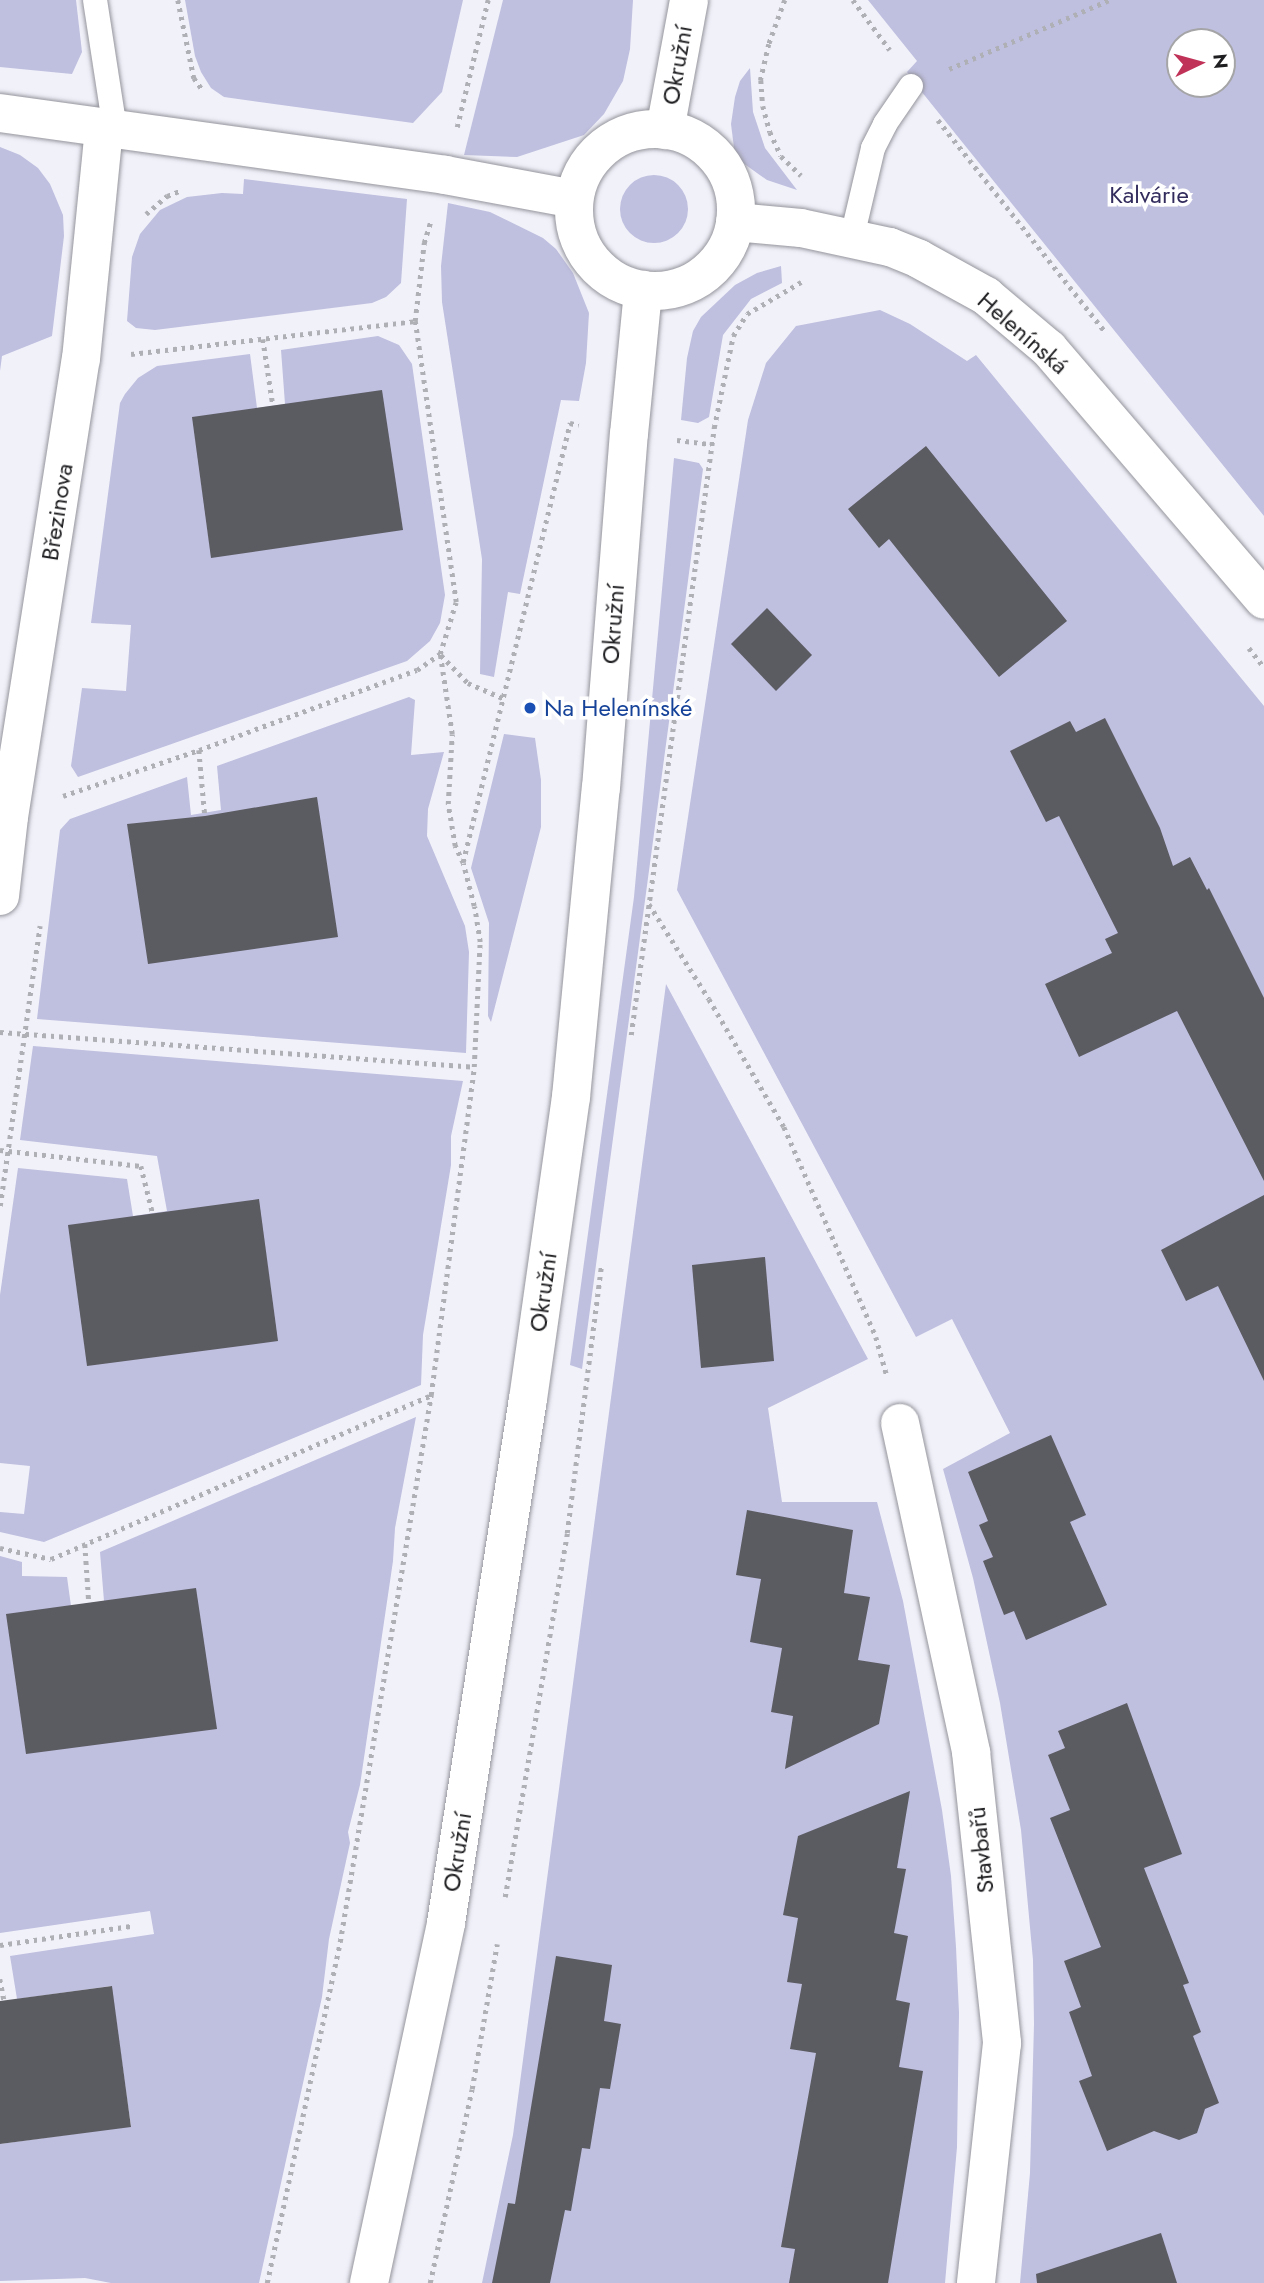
<!DOCTYPE html>
<html>
<head>
<meta charset="utf-8">
<style>
	body { margin:0 }
	#map { position:relative; width:1264px; height:2283px; overflow:hidden; background:#f1f1fa; font-family:Jost,sans-serif }
	div>[style] { position:absolute }
	[style*='--x'] { left:calc(var(--x)*1px); top:calc(var(--y)*1px); width:calc(var(--w)*1px); rotate:calc(var(--a)*1deg) }
	.green>* { inset:0; background:#bfbfdf }
	.round { border-radius:50% }
	.building>* { inset:0; background:#5b5b62 }
	.path>* { height:4.5px; margin-top:-2.25px; transform-origin:0; background:repeating-linear-gradient(90deg,#afafb6 0 3.5px,transparent 0 8.5px) }
	.roads { filter:drop-shadow(0 0 2px #94949c) drop-shadow(0 0 2px #94949c) }
	.service>* { height:24px; margin:-12px; padding:0 12px; transform-origin:12px; border-radius:12px; background:#fff }
	.minor>* { height:38px; margin:-19px; padding:0 19px; transform-origin:19px; border-radius:19px; background:#fff }
	.tertiary>* { height:38px; margin:-19px; padding:0 19px; transform-origin:19px; border-radius:19px; background:#fff }
	.tertiary>.ring { margin:-19px; padding:0; box-sizing:content-box; background:none; border:38px solid #fff; border-radius:50% }
	.dots>* { width:19px; height:19px; translate:-50% -50%; box-sizing:border-box; border:4px solid #fff; border-radius:50% }
	span { translate:-50% -50%; white-space:nowrap; text-align:center; line-height:1.15; -webkit-text-stroke:7px #fff; paint-order:stroke }
	.street-label { font-size:24px; color:#1f1f22 }
	.park-label { font-size:24px; color:#322c5d }
	.transit-label { font-size:24px; color:#164399 }
	.left { translate:0 -50%; text-align:left }
	.north { position:absolute; left:1166px; top:28px; width:70px; height:70px; box-sizing:border-box; background:#fff; border:2px solid #a5a5a7; border-radius:50%; rotate:85deg; font-size:19px; font-weight:700; line-height:28px; text-align:center; color:#1f1f22 }
	.north::after { content:''; display:block; margin:auto; width:24px; height:32px; background:#c13259; clip-path:polygon(50% 0,100% 100%,50% 72%,0 100%) }
</style>
</head>
<body>
<div id="map">
	<div class="green">
		<div style="clip-path:polygon(0 0,76px 0,82px 52px,72px 74px,0 67px)"></div>
		<div style="clip-path:polygon(185px 0,463px 0,442px 92px,413px 123px,224px 97px,211px 88px,201px 72px,195px 56px)"></div>
		<div style="clip-path:polygon(503px 0,633px 0,630px 49px,623px 81px,604px 114px,584px 135px,517px 157px,464px 155px)"></div>
		<div style="clip-path:polygon(evenodd,868px 0,1264px 0,1264px 516px,921px 91px,907px 72px,917px 61px,868px 0,1180px 42px,1222px 42px,1222px 84px,1180px 84px,1180px 42px)"></div>
		<div style="clip-path:polygon(750px 68px,753px 112px,765px 148px,797px 190px,767px 180px,743px 163px,734px 148px,731px 124px,735px 97px,740px 81px)"></div>
		<div style="clip-path:polygon(0 147px,20px 155px,38px 168px,50px 184px,63px 215px,64px 236px,52px 336px,2px 356px,0 371px)"></div>
		<div class="round" style="left:620px;top:175px;width:68px;height:68px"></div>
		<div style="clip-path:polygon(244px 179px,407px 199px,401px 283px,386px 297px,372px 303px,155px 330px,136px 328px,127px 321px,132px 257px,140px 234px,160px 210px,187px 197px,222px 193px,243px 194px)"></div>
		<div style="clip-path:polygon(448px 203px,490px 212px,543px 238px,556px 249px,573px 273px,589px 313px,586px 363px,579px 401px,561px 400px,520px 594px,508px 592px,494px 677px,480px 674px,482px 559px,442px 302px,441px 266px)"></div>
		<div style="clip-path:polygon(781px 266px,782px 283px,751px 299px,723px 335px,709px 417px,698px 423px,681px 420px,687px 358px,693px 331px,701px 317px,735px 285px,757px 273px)"></div>
		<div style="clip-path:polygon(880px 310px,910px 324px,967px 361px,976px 355px,1264px 706px,1264px 2283px,1020px 2283px,1030px 2173px,1034px 2024px,1033px 1960px,1021px 1830px,1000px 1703px,973px 1578px,943px 1469px,1010px 1433px,952px 1319px,916px 1337px,677px 890px,748px 420px,766px 363px,796px 326px)"></div>
		<div style="clip-path:polygon(378px 336px,399px 345px,412px 364px,445px 595px,440px 623px,430px 641px,407px 661px,78px 777px,71px 766px,82px 688px,126px 691px,131px 625px,91px 623px,120px 403px,125px 394px,138px 378px,157px 366px,250px 354px,257px 408px,285px 404px,281px 350px)"></div>
		<div style="clip-path:polygon(674px 458px,699px 463px,703px 469px,582px 1369px,570px 1365px,634px 897px)"></div>
		<div style="clip-path:polygon(409px 697px,415px 700px,411px 755px,444px 752px,428px 809px,427px 836px,465px 926px,469px 952px,466px 1053px,37px 1019px,60px 830px,70px 819px,187px 777px,191px 815px,221px 810px,217px 766px)"></div>
		<div style="clip-path:polygon(504px 734px,535px 738px,541px 780px,541px 827px,491px 1022px,488px 1016px,489px 923px,471px 868px)"></div>
		<div style="clip-path:polygon(666px 984px,868px 1359px,768px 1408px,782px 1502px,877px 1502px,903px 1601px,942px 1810px,951px 1876px,956px 1947px,959px 2013px,957px 2147px,945px 2283px,482px 2283px,513px 2135px)"></div>
		<div style="clip-path:polygon(33px 1046px,463px 1081px,451px 1136px,451px 1165px,423px 1335px,421px 1385px,44px 1542px,0 1532px,0 1512px,24px 1514px,30px 1466px,0 1463px,0 1295px,18px 1168px,127px 1179px,133px 1216px,167px 1211px,157px 1156px,20px 1140px)"></div>
		<div style="clip-path:polygon(416px 1417px,395px 1528px,393px 1561px,360px 1785px,348px 1832px,350px 1843px,329px 1939px,322px 1997px,259px 2283px,111px 2283px,85px 2278px,0 2281px,0 2144px,131px 2126px,111px 1986px,17px 1999px,10px 1956px,154px 1934px,150px 1911px,0 1933px,0 1556px,22px 1562px,22px 1576px,67px 1577px,71px 1606px,104px 1601px,100px 1552px)"></div>
	</div>
	<div class="building">
		<div style="clip-path:polygon(382px 390px,403px 530px,211px 558px,192px 417px)"></div>
		<div style="clip-path:polygon(926px 446px,1067px 621px,999px 677px,889px 539px,879px 548px,848px 509px)"></div>
		<div style="clip-path:polygon(767px 608px,812px 655px,776px 691px,731px 644px)"></div>
		<div style="clip-path:polygon(1105px 718px,1160px 828px,1173px 866px,1190px 857px,1207px 890px,1209px 888px,1264px 998px,1264px 1181px,1177px 1011px,1079px 1057px,1045px 984px,1112px 953px,1105px 939px,1118px 933px,1059px 816px,1046px 822px,1010px 751px,1070px 721px,1076px 732px)"></div>
		<div style="clip-path:polygon(317px 797px,338px 937px,148px 964px,127px 824px,205px 816px)"></div>
		<div style="clip-path:polygon(1264px 1195px,1264px 1381px,1218px 1286px,1186px 1301px,1161px 1250px)"></div>
		<div style="clip-path:polygon(259px 1199px,278px 1341px,87px 1366px,68px 1225px)"></div>
		<div style="clip-path:polygon(765px 1257px,774px 1361px,701px 1368px,692px 1265px)"></div>
		<div style="clip-path:polygon(1051px 1435px,1086px 1515px,1070px 1522px,1107px 1605px,1026px 1640px,1014px 1611px,1004px 1615px,983px 1561px,993px 1557px,979px 1525px,988px 1521px,968px 1472px)"></div>
		<div style="clip-path:polygon(747px 1510px,853px 1530px,844px 1593px,870px 1597px,858px 1660px,890px 1665px,879px 1724px,785px 1769px,793px 1716px,771px 1712px,782px 1648px,750px 1642px,761px 1579px,736px 1575px)"></div>
		<div style="clip-path:polygon(196px 1588px,217px 1729px,26px 1754px,6px 1614px)"></div>
		<div style="clip-path:polygon(1127px 1703px,1182px 1854px,1144px 1868px,1189px 1983px,1183px 1985px,1201px 2032px,1193px 2036px,1219px 2103px,1205px 2109px,1197px 2133px,1179px 2140px,1154px 2131px,1107px 2151px,1079px 2081px,1092px 2076px,1069px 2012px,1081px 2007px,1064px 1961px,1101px 1947px,1050px 1818px,1070px 1810px,1048px 1755px,1065px 1748px,1058px 1731px)"></div>
		<div style="clip-path:polygon(910px 1791px,897px 1868px,906px 1869px,894px 1933px,908px 1936px,896px 2000px,910px 2003px,899px 2067px,923px 2071px,888px 2283px,789px 2283px,795px 2249px,781px 2247px,816px 2053px,790px 2049px,802px 1984px,787px 1982px,798px 1918px,783px 1915px,798px 1836px)"></div>
		<div style="clip-path:polygon(556px 1956px,612px 1965px,604px 2021px,621px 2024px,610px 2089px,600px 2088px,590px 2149px,582px 2148px,571px 2211px,565px 2210px,550px 2283px,492px 2283px,508px 2203px,515px 2204px)"></div>
		<div style="clip-path:polygon(112px 1986px,131px 2127px,0 2144px,0 2001px)"></div>
		<div style="clip-path:polygon(1161px 2233px,1177px 2283px,1037px 2283px,1036px 2274px)"></div>
	</div>
	<div class="path">
		<div style="--x:178;--y:0;--w:80;--a:78.4"></div>
		<div style="--x:194;--y:78;--w:14;--a:54"></div>
		<div style="--x:785;--y:0;--w:47;--a:110"></div>
		<div style="--x:769;--y:44;--w:37;--a:103"></div>
		<div style="--x:761;--y:80;--w:26;--a:86"></div>
		<div style="--x:763;--y:106;--w:27;--a:75"></div>
		<div style="--x:770;--y:132;--w:26;--a:65"></div>
		<div style="--x:781;--y:156;--w:28;--a:44"></div>
		<div style="--x:853;--y:0;--w:62;--a:53.5"></div>
		<div style="--x:949;--y:69;--w:174;--a:-23.3"></div>
		<div style="--x:938;--y:120;--w:271;--a:51.7"></div>
		<div style="--x:457;--y:127;--w:131;--a:-76.3"></div>
		<div style="--x:146;--y:214;--w:28;--a:-41"></div>
		<div style="--x:167;--y:196;--w:16;--a:-22"></div>
		<div style="--x:263;--y:339;--w:67;--a:81.4"></div>
		<div style="--x:131;--y:354;--w:286;--a:-6.6"></div>
		<div style="--x:677;--y:440;--w:34;--a:7"></div>
		<div style="--x:1249;--y:648;--w:24;--a:52"></div>
		<div style="--x:441;--y:655;--w:39;--a:46"></div>
		<div style="--x:468;--y:683;--w:40;--a:23.4"></div>
		<div style="--x:199;--y:750;--w:66;--a:84.8"></div>
		<div style="--x:63;--y:796;--w:144;--a:-18.7"></div>
		<div style="--x:199;--y:750;--w:232;--a:-20.2"></div>
		<div style="--x:417;--y:670;--w:28;--a:-35"></div>
		<div style="--x:440;--y:654;--w:54;--a:-72.9"></div>
		<div style="--x:456;--y:602;--w:284;--a:-98.3"></div>
		<div style="--x:415;--y:321;--w:79;--a:-83.4"></div>
		<div style="--x:424;--y:243;--w:21;--a:-73"></div>
		<div style="--x:463;--y:862;--w:452;--a:-76.3"></div>
		<div style="--x:570;--y:423;--w:9;--a:13"></div>
		<div style="--x:649;--y:904;--w:112;--a:57.7"></div>
		<div style="--x:709;--y:999;--w:148;--a:59.6"></div>
		<div style="--x:784;--y:1127;--w:229;--a:66.3"></div>
		<div style="--x:876;--y:1337;--w:41;--a:74.2"></div>
		<div style="--x:0;--y:1032;--w:475;--a:4.2"></div>
		<div style="--x:631;--y:1035;--w:613;--a:-82.21"></div>
		<div style="--x:714;--y:428;--w:94;--a:-78.3"></div>
		<div style="--x:733;--y:336;--w:26;--a:-58"></div>
		<div style="--x:747;--y:314;--w:63;--a:-30.7"></div>
		<div style="--x:0;--y:1150;--w:142;--a:6.5"></div>
		<div style="--x:141;--y:1166;--w:49;--a:76"></div>
		<div style="--x:0;--y:1206;--w:283;--a:-81.9"></div>
		<div style="--x:85;--y:1544;--w:59;--a:86.1"></div>
		<div style="--x:0;--y:1548;--w:52;--a:12.2"></div>
		<div style="--x:51;--y:1559;--w:413;--a:-23.3"></div>
		<div style="--x:505;--y:1897;--w:369;--a:-80.3"></div>
		<div style="--x:567;--y:1533;--w:269;--a:-82.7"></div>
		<div style="--x:0;--y:1945;--w:132;--a:-8.3"></div>
		<div style="--x:0;--y:1979;--w:21;--a:79"></div>
		<div style="--x:267;--y:2283;--w:349;--a:-77.9"></div>
		<div style="--x:340;--y:1942;--w:555;--a:-80.55"></div>
		<div style="--x:431;--y:1395;--w:331;--a:-82.5"></div>
		<div style="--x:474;--y:1067;--w:125;--a:-87.3"></div>
		<div style="--x:480;--y:942;--w:36;--a:-99"></div>
		<div style="--x:474;--y:906;--w:44;--a:-104.3"></div>
		<div style="--x:463;--y:863;--w:19;--a:-115"></div>
		<div style="--x:455;--y:846;--w:43;--a:-99.5"></div>
		<div style="--x:448;--y:804;--w:70;--a:-86.7"></div>
		<div style="--x:452;--y:734;--w:81;--a:-98.5"></div>
		<div style="--x:430;--y:2283;--w:198;--a:-77.8"></div>
		<div style="--x:472;--y:2089;--w:147;--a:-80.2"></div>
	</div>
	<div class="roads">
		<div class="service">
			<div style="--x:95;--y:0;--w:131;--a:81.2"></div>
			<div style="--x:852;--y:237;--w:91;--a:-76.7"></div>
			<div style="--x:873;--y:148;--w:27;--a:-63"></div>
			<div style="--x:885;--y:124;--w:46;--a:-55.6"></div>
		</div>
		<div class="minor">
			<div style="--x:0;--y:113;--w:449;--a:7.9"></div>
			<div style="--x:445;--y:175;--w:131;--a:10.5"></div>
			<div style="--x:735;--y:222;--w:66;--a:5.2"></div>
			<div style="--x:801;--y:228;--w:91;--a:12.1"></div>
			<div style="--x:890;--y:247;--w:31;--a:22"></div>
			<div style="--x:919;--y:259;--w:77;--a:28.9"></div>
			<div style="--x:986;--y:296;--w:82;--a:40.1"></div>
			<div style="--x:1049;--y:349;--w:330;--a:49.4"></div>
			<div style="--x:0;--y:896;--w:80;--a:-83.5"></div>
			<div style="--x:9;--y:817;--w:464;--a:-81.1"></div>
			<div style="--x:81;--y:359;--w:233;--a:-84.3"></div>
			<div style="--x:900;--y:1423;--w:337;--a:77.8"></div>
			<div style="--x:971;--y:1752;--w:293;--a:83.9"></div>
			<div style="--x:1002;--y:2043;--w:241;--a:96.2"></div>
		</div>
		<div class="tertiary">
			<div class="ring" style="left:574px;top:129px;width:124px;height:124px"></div>
			<div style="--x:665;--y:130;--w:132;--a:-79.5"></div>
			<div style="--x:369;--y:2283;--w:368;--a:-77.9"></div>
			<div style="--x:446;--y:1923;--w:530;--a:-81.11"></div>
			<div style="--x:528;--y:1399;--w:305;--a:-81.9"></div>
			<div style="--x:571;--y:1097;--w:310;--a:-84.5"></div>
			<div style="--x:601;--y:788;--w:355;--a:-85.5"></div>
			<div style="--x:629;--y:434;--w:145;--a:-84.4"></div>
		</div>
	</div>
	<div class="dots">
		<div style="left:530px;top:708px;background:#1a4fb4"></div>
	</div>
	<div class="street-label">
		<span style="left:677px;top:65px;rotate:-80deg">Okružní</span>
		<span style="left:1023px;top:333px;rotate:41deg">Helenínská</span>
		<span style="left:57px;top:512px;rotate:-81deg">Březinova</span>
		<span style="left:613px;top:624px;rotate:-86deg">Okružní</span>
		<span style="left:543px;top:1292px;rotate:-82deg">Okružní</span>
		<span style="left:981px;top:1850px;rotate:-96deg">Stavbařů</span>
		<span style="left:457px;top:1852px;rotate:-81deg">Okružní</span>
	</div>
	<div class="park-label">
		<span style="left:1149px;top:195px">Kalvárie</span>
	</div>
	<div class="transit-label">
		<span class="left" style="left:544px;top:708px">Na Helenínské</span>
	</div>
	<div class="north">N</div>
</div>
</body>
</html>
